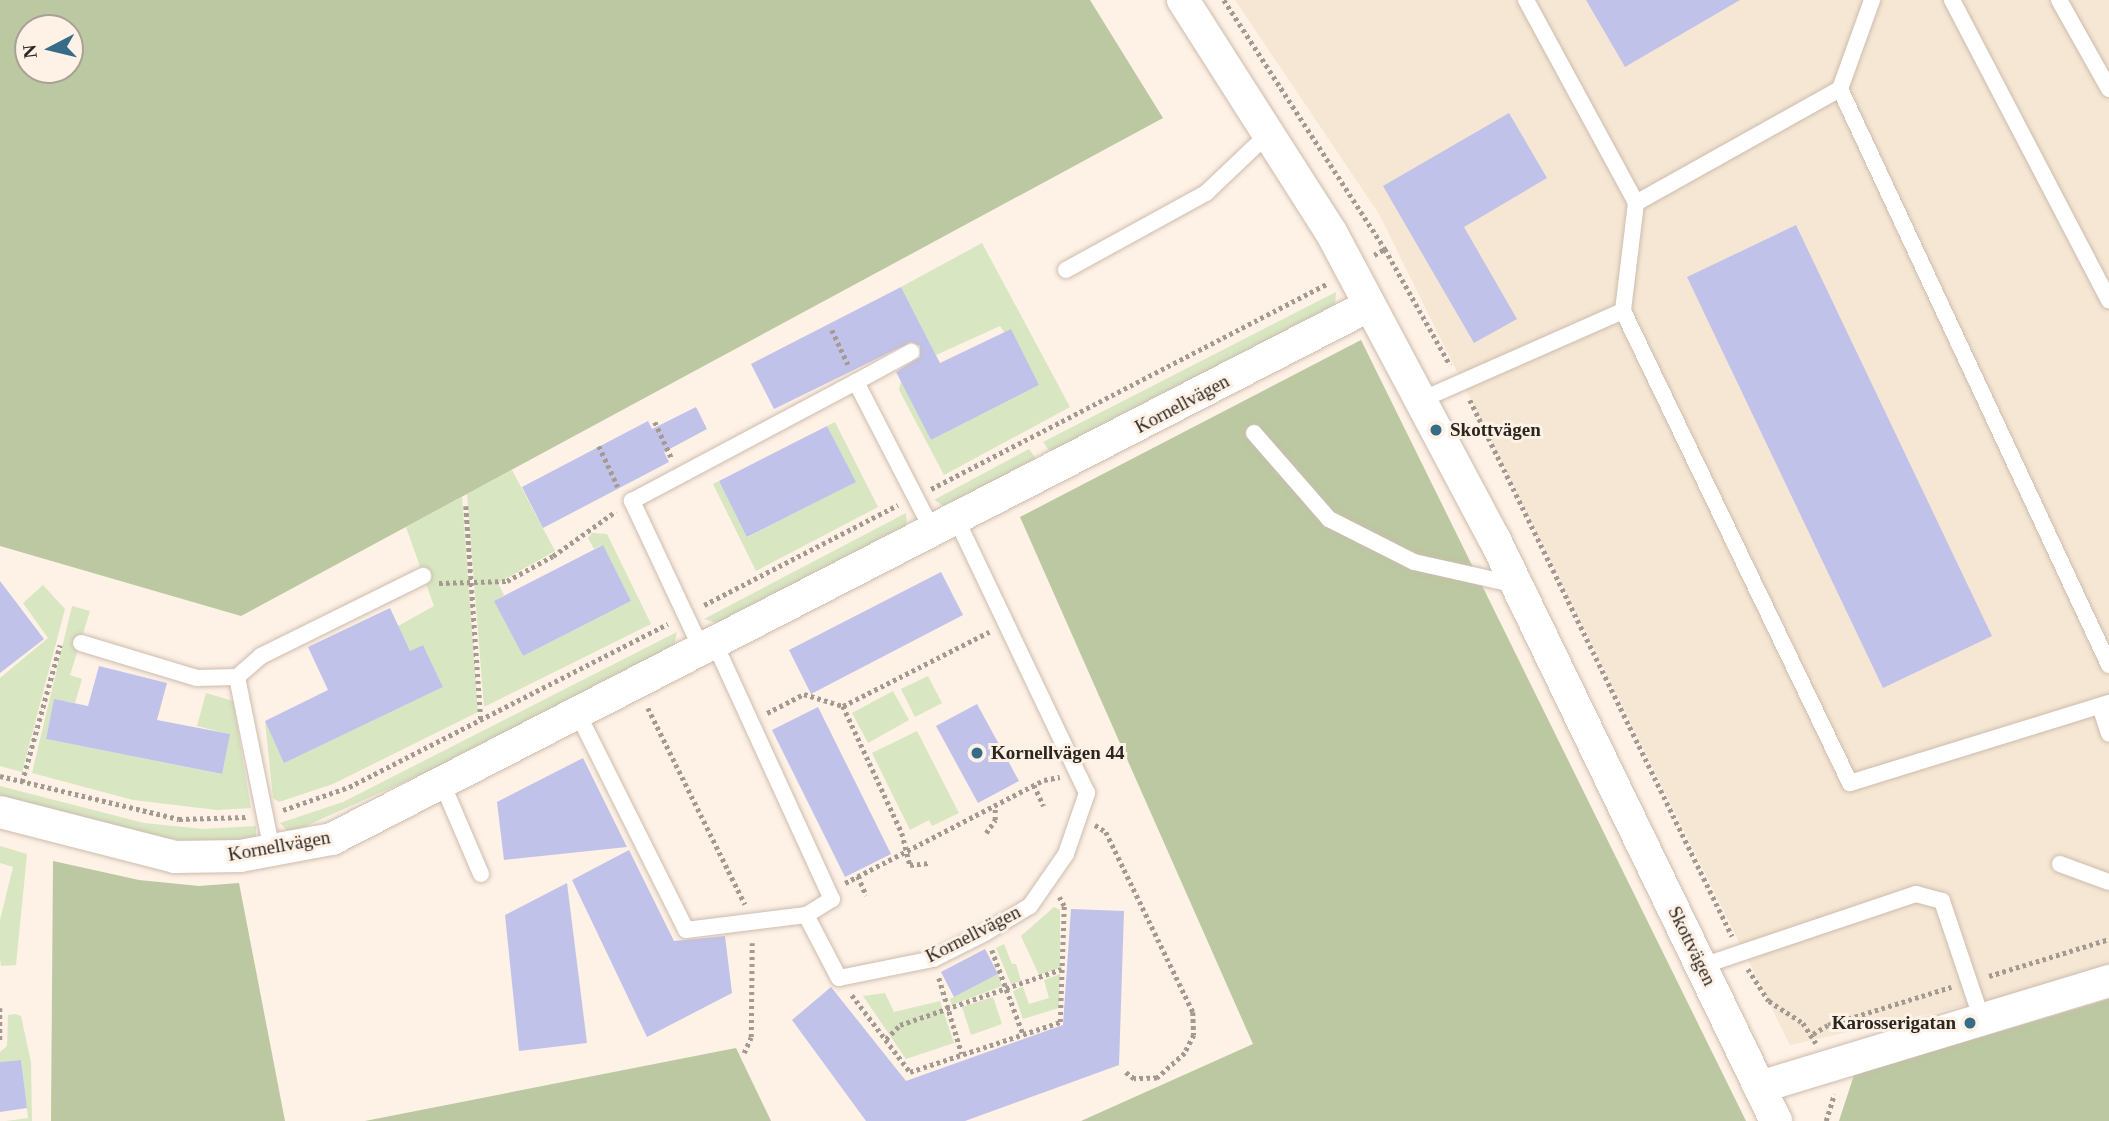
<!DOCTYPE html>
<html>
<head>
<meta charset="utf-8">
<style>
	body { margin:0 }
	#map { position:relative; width:2109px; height:1121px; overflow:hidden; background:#fef1e5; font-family:"Times New Roman",serif }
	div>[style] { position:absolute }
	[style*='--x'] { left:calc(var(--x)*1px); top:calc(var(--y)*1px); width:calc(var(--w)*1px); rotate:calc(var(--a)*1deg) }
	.industrial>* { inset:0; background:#f6e7d4 }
	.green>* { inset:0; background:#d9e6c2 }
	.forest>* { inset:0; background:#bbc8a1 }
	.building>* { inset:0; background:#c0c2e9 }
	.path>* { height:4.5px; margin-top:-2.25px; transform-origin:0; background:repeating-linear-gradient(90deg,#a49a91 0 3.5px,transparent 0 7px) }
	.roads { filter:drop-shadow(0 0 2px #ccbcae) drop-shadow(0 0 2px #ccbcae) }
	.lane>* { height:16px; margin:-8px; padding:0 8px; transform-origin:8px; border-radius:8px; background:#fff }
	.street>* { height:32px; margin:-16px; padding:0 16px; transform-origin:16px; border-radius:16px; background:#fff }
	.dots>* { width:19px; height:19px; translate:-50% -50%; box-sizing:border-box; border:4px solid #fef1e5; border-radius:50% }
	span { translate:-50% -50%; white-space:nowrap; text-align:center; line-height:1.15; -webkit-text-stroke:6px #fef1e5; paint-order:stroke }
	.street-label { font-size:19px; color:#2c2621 }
	.poi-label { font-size:19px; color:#2c2621; font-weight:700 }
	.left { translate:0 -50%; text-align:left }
	.right { translate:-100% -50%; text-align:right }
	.north { position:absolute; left:14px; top:14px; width:70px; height:70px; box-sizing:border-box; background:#fef1e5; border:2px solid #aaa097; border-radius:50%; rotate:263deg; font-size:19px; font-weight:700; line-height:28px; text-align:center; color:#2c2621 }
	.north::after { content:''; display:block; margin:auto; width:24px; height:32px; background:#376c88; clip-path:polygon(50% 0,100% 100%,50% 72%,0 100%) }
</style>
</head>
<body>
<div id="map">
	<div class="industrial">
		<div style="clip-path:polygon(1235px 0,2109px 0,2109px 973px,1790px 1045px,1379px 214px)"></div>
	</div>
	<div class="green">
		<div style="clip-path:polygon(982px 243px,1070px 407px,944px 475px,899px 390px,902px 376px,931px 440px,1039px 385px,1000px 326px,936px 355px,901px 287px)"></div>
		<div style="clip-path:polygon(1336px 292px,1335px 305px,1050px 452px,1043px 442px)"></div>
		<div style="clip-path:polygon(835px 422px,878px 507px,756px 571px,713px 484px,719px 481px,748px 537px,855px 482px,827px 426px)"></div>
		<div style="clip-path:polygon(1029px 449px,1036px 459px,944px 506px,934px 500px)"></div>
		<div style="clip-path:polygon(512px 470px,555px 551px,498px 583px,504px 595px,495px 601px,523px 656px,631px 601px,602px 545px,594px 549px,588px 538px,592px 533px,607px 534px,651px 624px,484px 707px,467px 494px)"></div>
		<div style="clip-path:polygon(462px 497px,478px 712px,333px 784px,279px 802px,273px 798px,265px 721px,285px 762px,443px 687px,423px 645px,381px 665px,398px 626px,434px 606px,406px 527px)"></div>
		<div style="clip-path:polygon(906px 513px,907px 527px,717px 623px,704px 619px)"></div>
		<div style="clip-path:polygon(43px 585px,65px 609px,22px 772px,0 766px,0 678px,48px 638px,23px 603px)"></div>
		<div style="clip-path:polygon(72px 606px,90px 611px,70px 675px,82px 679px,75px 703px,54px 700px,46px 739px,221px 774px,229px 734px,197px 726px,206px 693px,233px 701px,251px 808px,217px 810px,133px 800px,32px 773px)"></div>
		<div style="clip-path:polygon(677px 632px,674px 647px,447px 763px,290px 833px,280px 823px,343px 802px)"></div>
		<div style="clip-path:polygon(928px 676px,942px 703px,915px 717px,901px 689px)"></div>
		<div style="clip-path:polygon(893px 691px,909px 720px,868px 743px,852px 713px)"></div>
		<div style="clip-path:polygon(917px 731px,959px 813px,932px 826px,929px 820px,910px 830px,872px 753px)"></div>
		<div style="clip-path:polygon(0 786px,144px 823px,203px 829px,256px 826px,256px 838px,217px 843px,137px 836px,0 798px)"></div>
		<div style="clip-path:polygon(0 846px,27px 854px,16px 965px,1px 966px,0 959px,0 920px,13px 867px,0 863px)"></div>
		<div style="clip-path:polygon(1054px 907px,1060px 910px,1060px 968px,1039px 975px,1021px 936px)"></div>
		<div style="clip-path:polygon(1004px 944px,1012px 964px,1016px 964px,1021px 981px,1011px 984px,996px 948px)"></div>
		<div style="clip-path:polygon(998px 974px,1002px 986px,952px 1005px,950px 999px)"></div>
		<div style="clip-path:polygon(1060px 974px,1059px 1008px,1023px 1019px,1013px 991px,1023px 987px,1029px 1004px,1049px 998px,1044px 980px)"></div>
		<div style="clip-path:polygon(885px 993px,894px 1012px,940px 1001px,954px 1043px,906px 1059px,863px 996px)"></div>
		<div style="clip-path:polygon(993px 997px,1002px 1024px,971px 1035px,962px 1007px)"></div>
		<div style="clip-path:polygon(15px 1014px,21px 1016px,31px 1062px,32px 1121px,6px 1121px,28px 1118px,21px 1060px,0 1062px,0 1052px,7px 1046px,8px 1015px)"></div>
	</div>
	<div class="forest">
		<div style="clip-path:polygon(evenodd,0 0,1090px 0,1163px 118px,241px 616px,0 546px,0 0,28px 28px,70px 28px,70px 70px,28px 70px,28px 28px)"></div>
		<div style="clip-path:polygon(1361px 340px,1746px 1121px,1081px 1121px,1253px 1044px,1020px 517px)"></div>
		<div style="clip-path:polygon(53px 861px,139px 880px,199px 886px,239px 883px,285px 1121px,51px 1121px)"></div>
		<div style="clip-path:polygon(2109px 999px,2109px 1121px,1839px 1121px,1854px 1075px)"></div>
		<div style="clip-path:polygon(736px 1048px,771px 1121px,365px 1121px)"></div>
	</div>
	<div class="building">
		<div style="clip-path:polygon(1586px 0,1740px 0,1625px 67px)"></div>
		<div style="clip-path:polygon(1509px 113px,1547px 178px,1464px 227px,1517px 319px,1474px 343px,1383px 186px)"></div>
		<div style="clip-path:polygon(1796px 225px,1992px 636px,1883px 688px,1687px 277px)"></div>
		<div style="clip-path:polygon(901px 287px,940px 363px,1011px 329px,1039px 385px,931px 440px,896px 372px,920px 357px,920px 346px,911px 342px,774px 409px,751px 364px)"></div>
		<div style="clip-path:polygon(696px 407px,707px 429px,664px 452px,669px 462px,543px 528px,522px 487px,648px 421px,652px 429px)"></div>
		<div style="clip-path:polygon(827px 426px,856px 482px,747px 537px,719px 481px)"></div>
		<div style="clip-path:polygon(603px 545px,631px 601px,523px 656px,494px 601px)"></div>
		<div style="clip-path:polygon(941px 572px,963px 615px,811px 694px,789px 650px)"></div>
		<div style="clip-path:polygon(0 581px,44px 639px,0 673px)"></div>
		<div style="clip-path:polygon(390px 608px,410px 651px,423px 645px,443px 687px,284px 763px,265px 721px,328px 690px,308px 647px)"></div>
		<div style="clip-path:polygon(99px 666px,167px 683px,157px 720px,230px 734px,222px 774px,46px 739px,54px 699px,88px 706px)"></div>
		<div style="clip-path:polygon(977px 704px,1019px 781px,978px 803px,936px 726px)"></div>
		<div style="clip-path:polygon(818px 707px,891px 854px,845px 877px,772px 730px)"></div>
		<div style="clip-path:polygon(583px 758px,627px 847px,504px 860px,497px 802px)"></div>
		<div style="clip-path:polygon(629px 850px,674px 941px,725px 936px,732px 993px,647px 1037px,572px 880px)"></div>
		<div style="clip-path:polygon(567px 883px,587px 1043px,519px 1051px,505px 915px)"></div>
		<div style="clip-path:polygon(1071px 909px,1124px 911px,1119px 1065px,965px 1121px,866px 1121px,792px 1020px,831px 987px,906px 1081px,1063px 1025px)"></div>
		<div style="clip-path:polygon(985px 949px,998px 974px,954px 997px,941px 972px)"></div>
		<div style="clip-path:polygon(21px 1060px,27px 1108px,0 1112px,0 1062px)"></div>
	</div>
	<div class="path">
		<div style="--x:1224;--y:0;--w:297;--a:57.1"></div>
		<div style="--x:1385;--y:249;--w:133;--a:60.7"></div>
		<div style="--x:1374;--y:255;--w:13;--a:-29"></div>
		<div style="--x:832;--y:330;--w:38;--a:65"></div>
		<div style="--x:1470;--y:400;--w:597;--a:63.95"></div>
		<div style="--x:655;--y:422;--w:41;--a:65.3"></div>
		<div style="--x:599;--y:446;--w:45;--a:65.1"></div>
		<div style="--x:931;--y:489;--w:446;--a:-27.4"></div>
		<div style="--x:466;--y:506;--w:215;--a:86"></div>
		<div style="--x:439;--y:583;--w:68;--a:-1.7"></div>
		<div style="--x:507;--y:581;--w:52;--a:-28.5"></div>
		<div style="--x:553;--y:556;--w:77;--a:-35.5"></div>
		<div style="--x:704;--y:605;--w:218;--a:-27.3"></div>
		<div style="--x:843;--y:706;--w:164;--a:-26.9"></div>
		<div style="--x:648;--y:708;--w:219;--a:63.7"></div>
		<div style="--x:767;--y:713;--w:42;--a:-27.2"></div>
		<div style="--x:804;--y:694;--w:41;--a:17.1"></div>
		<div style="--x:843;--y:706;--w:140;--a:65.1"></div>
		<div style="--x:902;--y:833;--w:33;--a:76"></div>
		<div style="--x:910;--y:865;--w:18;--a:-6"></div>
		<div style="--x:0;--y:776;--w:184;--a:13.5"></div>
		<div style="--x:179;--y:819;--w:68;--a:-1.7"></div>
		<div style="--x:22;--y:782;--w:142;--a:-74.5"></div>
		<div style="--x:1034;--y:785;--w:23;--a:65"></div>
		<div style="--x:283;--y:810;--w:70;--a:-19.2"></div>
		<div style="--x:349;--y:787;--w:358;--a:-27.1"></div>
		<div style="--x:1095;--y:825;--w:13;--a:32"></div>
		<div style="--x:1106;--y:832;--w:200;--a:64.2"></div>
		<div style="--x:1193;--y:1012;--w:23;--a:88"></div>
		<div style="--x:1194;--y:1035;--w:20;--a:117"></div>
		<div style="--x:1185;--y:1053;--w:38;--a:138"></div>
		<div style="--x:1157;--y:1078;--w:23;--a:178"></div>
		<div style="--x:1134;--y:1079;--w:11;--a:-142"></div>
		<div style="--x:986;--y:833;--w:16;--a:-55"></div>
		<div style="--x:995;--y:820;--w:14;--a:-90"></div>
		<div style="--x:858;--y:876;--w:21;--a:67"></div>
		<div style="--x:845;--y:883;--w:224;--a:-27.4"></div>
		<div style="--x:1044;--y:780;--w:16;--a:-11"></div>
		<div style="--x:992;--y:950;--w:90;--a:69.7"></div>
		<div style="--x:1748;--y:969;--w:38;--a:57"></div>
		<div style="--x:1769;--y:1001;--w:40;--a:32.9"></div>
		<div style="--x:1803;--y:1023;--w:24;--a:57"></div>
		<div style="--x:1989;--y:976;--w:126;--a:-17.1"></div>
		<div style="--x:939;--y:978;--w:79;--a:73.2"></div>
		<div style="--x:852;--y:995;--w:96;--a:53"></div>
		<div style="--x:910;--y:1072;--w:158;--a:-18.4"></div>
		<div style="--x:1060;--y:1022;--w:116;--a:-88"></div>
		<div style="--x:1064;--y:906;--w:10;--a:-119"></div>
		<div style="--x:0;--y:1008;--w:34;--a:90"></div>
		<div style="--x:1813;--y:1034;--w:17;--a:-31"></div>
		<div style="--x:1828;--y:1025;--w:129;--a:-17.2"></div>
		<div style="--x:886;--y:1039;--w:20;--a:-45"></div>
		<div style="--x:900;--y:1025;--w:171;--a:-19.1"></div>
		<div style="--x:744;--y:1053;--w:17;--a:-66"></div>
		<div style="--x:751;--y:1037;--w:94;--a:-89.4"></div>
		<div style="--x:1826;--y:1121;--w:28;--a:-73"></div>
	</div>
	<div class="roads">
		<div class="lane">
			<div style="--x:1526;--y:0;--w:231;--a:61.5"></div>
			<div style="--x:1952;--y:0;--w:339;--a:62.4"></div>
			<div style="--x:2059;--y:0;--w:102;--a:60.7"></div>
			<div style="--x:1840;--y:89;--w:95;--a:-70.2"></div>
			<div style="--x:1066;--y:270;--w:160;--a:-28.8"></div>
			<div style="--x:1206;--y:193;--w:86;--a:-43.6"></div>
			<div style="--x:856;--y:382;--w:63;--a:-28.6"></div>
			<div style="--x:1421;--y:400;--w:221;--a:-23.8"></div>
			<div style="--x:1254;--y:433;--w:114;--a:48.9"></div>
			<div style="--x:1329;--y:519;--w:95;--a:26.8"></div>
			<div style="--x:1414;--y:562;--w:106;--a:12.6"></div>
			<div style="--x:81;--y:643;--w:121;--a:16.8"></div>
			<div style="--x:197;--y:678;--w:40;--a:-1.4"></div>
			<div style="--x:237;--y:677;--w:177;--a:78.6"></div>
			<div style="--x:715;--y:644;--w:281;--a:65.4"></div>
			<div style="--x:832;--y:899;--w:31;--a:148"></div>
			<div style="--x:702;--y:650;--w:165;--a:-115.2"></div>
			<div style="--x:632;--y:501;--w:254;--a:-28"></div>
			<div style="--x:856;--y:382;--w:170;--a:62.7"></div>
			<div style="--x:2109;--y:665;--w:636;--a:-115.03"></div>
			<div style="--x:1840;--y:89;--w:234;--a:150.8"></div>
			<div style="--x:1636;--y:203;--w:109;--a:96.9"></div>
			<div style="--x:1623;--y:311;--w:524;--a:64.32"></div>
			<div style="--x:1850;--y:783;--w:271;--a:-17.2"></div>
			<div style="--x:237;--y:677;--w:32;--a:-41"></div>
			<div style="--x:261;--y:656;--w:181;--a:-26.3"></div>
			<div style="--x:2100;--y:706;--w:29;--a:72"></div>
			<div style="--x:578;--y:714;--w:241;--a:63.4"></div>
			<div style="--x:686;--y:930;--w:121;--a:-7.1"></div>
			<div style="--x:806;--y:915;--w:71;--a:62.4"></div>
			<div style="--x:839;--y:978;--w:96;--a:-11.4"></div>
			<div style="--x:933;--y:959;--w:58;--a:-26.6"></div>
			<div style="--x:985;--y:933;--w:52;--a:-31"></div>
			<div style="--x:1030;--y:906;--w:63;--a:-55.3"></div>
			<div style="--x:1066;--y:854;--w:65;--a:-71"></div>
			<div style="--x:1087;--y:793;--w:301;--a:-115.5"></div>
			<div style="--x:442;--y:783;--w:99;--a:66.8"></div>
			<div style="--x:2060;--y:864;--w:52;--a:20.2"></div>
			<div style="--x:1702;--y:966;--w:226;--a:-18.6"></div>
			<div style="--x:1916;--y:894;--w:27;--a:15"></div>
			<div style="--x:1942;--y:901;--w:126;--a:71.4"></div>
		</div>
		<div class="street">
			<div style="--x:1183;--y:0;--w:275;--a:57.5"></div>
			<div style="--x:1331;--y:232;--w:347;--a:62"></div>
			<div style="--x:1494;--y:538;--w:648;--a:64.19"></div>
			<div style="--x:0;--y:812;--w:181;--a:14.4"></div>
			<div style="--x:175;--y:857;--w:65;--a:-0.9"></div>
			<div style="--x:240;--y:856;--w:94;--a:-10.5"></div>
			<div style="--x:332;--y:839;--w:1167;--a:-27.22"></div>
			<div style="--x:1760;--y:1087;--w:365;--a:-16.9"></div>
		</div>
	</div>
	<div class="dots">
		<div style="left:1436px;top:430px;background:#376c88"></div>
		<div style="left:977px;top:753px;background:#376c88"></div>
		<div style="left:1970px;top:1023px;background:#376c88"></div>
	</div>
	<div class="street-label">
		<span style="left:1182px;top:404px;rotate:-28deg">Kornellvägen</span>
		<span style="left:279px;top:846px;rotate:-10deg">Kornellvägen</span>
		<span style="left:973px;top:934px;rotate:-27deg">Kornellvägen</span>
		<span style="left:1692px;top:946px;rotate:64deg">Skottvägen</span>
	</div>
	<div class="poi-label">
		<span class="left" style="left:1450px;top:430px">Skottvägen</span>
		<span class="left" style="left:991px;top:753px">Kornellvägen 44</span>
		<span class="right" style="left:1956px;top:1023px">Karosserigatan</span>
	</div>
	<div class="north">N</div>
</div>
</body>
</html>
